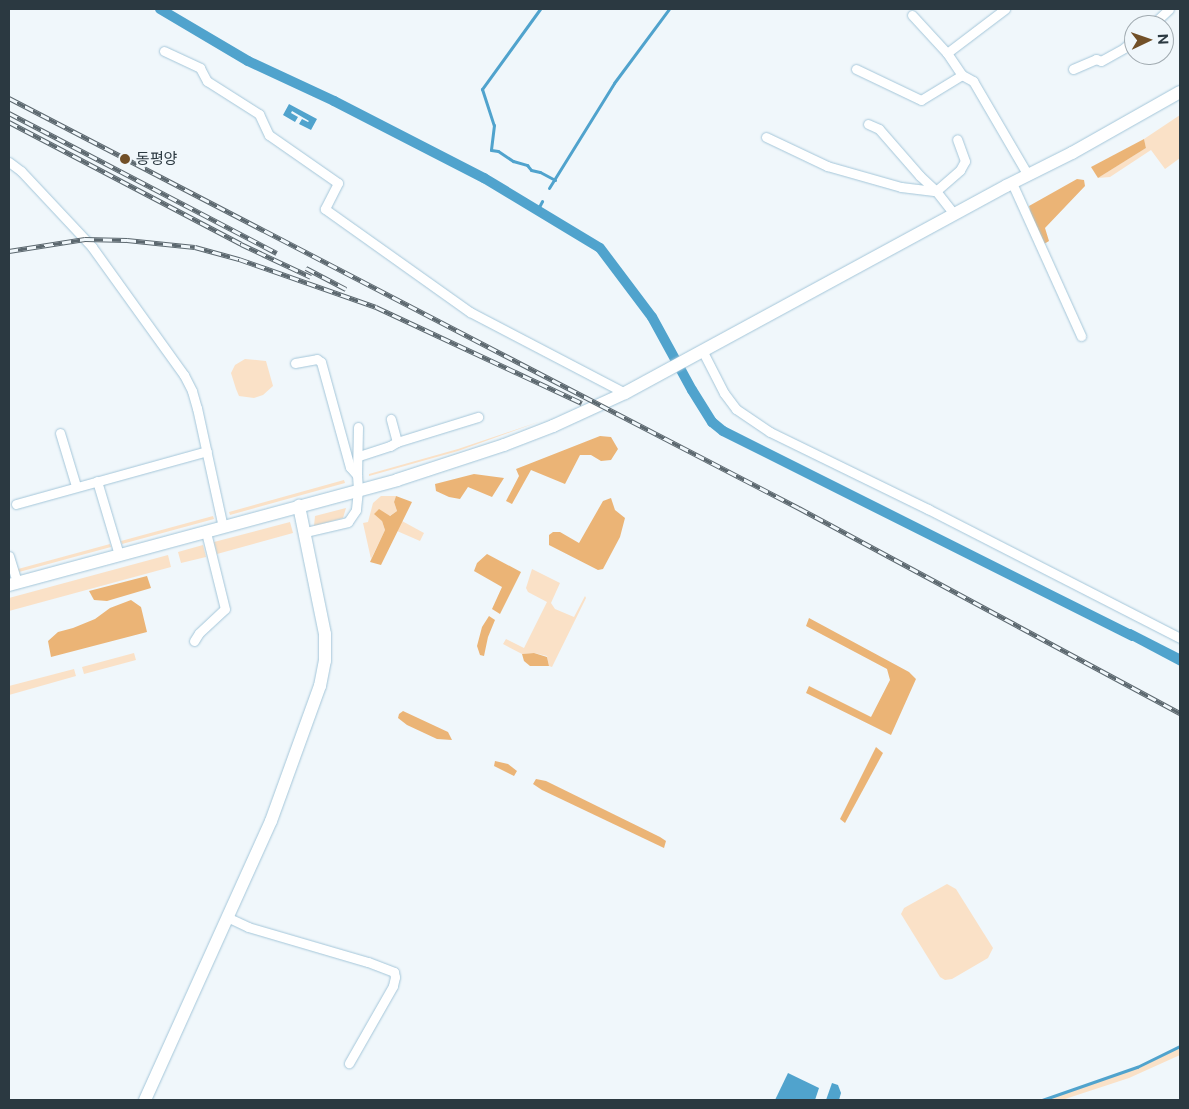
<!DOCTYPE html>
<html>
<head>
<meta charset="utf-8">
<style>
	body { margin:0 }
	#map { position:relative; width:1189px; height:1109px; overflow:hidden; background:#f0f7fb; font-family:"Public Sans","Noto Sans KR",sans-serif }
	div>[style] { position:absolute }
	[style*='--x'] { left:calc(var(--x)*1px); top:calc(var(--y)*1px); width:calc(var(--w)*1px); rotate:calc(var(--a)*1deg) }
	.green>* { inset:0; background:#fae1c7 }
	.forest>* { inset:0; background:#ebb476 }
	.water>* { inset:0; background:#50a3cd }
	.stream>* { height:3px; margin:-1.5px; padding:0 1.5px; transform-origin:1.5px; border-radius:1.5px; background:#50a3cd }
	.canal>* { height:10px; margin:-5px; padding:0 5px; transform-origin:5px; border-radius:5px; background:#50a3cd }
	.roads { filter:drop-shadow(0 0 1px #a4c6d9) drop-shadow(0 0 1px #a4c6d9) }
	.minor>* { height:9px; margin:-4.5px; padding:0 4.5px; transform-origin:4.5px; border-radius:4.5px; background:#fff }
	.secondary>* { height:12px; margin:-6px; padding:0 6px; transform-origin:6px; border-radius:6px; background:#fff }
	.rail>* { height:5px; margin-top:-2.5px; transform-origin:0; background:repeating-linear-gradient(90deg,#f0f7fb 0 9px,#5c686f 0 18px); box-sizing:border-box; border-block:1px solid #5c686f }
	.dots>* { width:14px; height:14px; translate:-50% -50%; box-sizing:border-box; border:2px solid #f0f7fb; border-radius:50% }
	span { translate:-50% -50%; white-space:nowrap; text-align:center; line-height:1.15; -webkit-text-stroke:4px #f0f7fb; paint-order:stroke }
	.poi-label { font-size:15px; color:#2b3941 }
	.left { translate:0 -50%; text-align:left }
	.frame { position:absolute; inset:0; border:10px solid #2b3941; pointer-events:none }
	.north { position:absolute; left:1124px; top:15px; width:50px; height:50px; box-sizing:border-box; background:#f0f7fb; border:1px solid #a1abb1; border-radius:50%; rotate:87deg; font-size:14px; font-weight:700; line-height:20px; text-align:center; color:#2b3941 }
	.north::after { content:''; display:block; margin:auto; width:18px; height:22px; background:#725028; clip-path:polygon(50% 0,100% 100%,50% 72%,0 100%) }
</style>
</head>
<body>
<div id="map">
	<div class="green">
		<div style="clip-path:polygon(1180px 115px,1180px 158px,1165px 169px,1151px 150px,1110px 177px,1098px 178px,1146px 148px,1144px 139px)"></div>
		<div style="clip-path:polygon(245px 359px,266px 361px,273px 386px,263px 395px,254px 398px,239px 396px,236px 389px,231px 373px,235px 365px)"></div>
		<div style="clip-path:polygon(541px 421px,458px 451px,369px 476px,369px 474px,458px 449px)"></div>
		<div style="clip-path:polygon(344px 480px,345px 483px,230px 515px,229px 512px)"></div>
		<div style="clip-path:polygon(381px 496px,396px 496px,394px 502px,397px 511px,382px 521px,385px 530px,371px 559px,363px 523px,368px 522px,373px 503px)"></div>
		<div style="clip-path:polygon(346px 508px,343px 518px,314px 526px,315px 516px)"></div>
		<div style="clip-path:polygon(213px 516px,214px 519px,122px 544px,121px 541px)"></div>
		<div style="clip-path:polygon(402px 521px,424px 533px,420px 541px,397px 531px)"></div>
		<div style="clip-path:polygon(290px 522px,293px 533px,217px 554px,214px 542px)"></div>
		<div style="clip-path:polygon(110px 544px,111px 547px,19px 572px,18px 569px)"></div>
		<div style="clip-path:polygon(203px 545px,206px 557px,181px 563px,178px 552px)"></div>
		<div style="clip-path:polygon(168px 555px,171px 567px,9px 611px,9px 598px)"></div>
		<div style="clip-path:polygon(532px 569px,560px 583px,551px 603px,555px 609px,574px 617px,585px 596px,586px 598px,552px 667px,549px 666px,547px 656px,534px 653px,522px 654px,503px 644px,506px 639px,524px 648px,547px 602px,528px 592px,526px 588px)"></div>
		<div style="clip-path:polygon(134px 653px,136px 660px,84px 674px,82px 667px)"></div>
		<div style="clip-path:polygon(74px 669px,76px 676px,9px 695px,9px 686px)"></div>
		<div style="clip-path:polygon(947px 884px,956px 889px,993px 948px,988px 958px,952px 979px,945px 980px,940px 977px,901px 914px,904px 908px)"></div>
		<div style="clip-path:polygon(1180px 1048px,1180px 1055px,1129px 1078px,1062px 1100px,1046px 1100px,1137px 1068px)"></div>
	</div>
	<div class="forest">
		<div style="clip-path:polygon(1144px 139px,1146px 148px,1098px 178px,1091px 167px)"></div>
		<div style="clip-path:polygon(1077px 179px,1084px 180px,1085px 186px,1045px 228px,1049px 241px,1044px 244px,1033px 223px,1029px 206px)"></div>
		<div style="clip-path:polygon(600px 436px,611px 437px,618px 449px,611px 460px,601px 461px,591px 455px,580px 455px,565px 484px,531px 470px,512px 504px,506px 501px,519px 476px,516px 469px)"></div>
		<div style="clip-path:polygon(474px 474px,504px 478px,492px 497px,468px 487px,460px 499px,449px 497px,436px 491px,435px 484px)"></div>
		<div style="clip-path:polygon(396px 496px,412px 502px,381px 565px,370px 562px,385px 530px,382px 521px,374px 514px,379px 509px,390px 516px,397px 511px,394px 502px)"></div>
		<div style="clip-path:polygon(611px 498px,615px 510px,625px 518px,620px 537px,603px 569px,598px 570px,549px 545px,549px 535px,553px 532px,560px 532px,579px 543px,603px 501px)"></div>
		<div style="clip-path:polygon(487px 554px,521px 572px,500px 614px,492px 609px,502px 587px,474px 571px,477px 563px)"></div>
		<div style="clip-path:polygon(147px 576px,151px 588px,107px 601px,94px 600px,89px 591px)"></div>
		<div style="clip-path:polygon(131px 600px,141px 607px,147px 632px,51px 657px,48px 641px,58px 632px,73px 628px,95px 619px,110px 608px)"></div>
		<div style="clip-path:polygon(489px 616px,495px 620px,488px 637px,484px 656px,480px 655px,477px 646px,482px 627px)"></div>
		<div style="clip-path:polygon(809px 618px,909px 672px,916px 679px,891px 735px,806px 693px,809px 686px,871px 717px,890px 680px,887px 669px,806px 626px)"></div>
		<div style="clip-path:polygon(534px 653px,547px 657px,549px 666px,530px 666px,524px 661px,522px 654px)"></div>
		<div style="clip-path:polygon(403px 711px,448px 732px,452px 740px,437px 739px,407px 725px,398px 718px,399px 714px)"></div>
		<div style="clip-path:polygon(876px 747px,883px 753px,845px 823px,840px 819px)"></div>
		<div style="clip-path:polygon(495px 761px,508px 764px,517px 771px,514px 776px,494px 766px)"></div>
		<div style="clip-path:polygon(536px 779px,546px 781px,660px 837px,666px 841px,664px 848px,542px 790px,533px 784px)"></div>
	</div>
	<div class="water">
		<div style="clip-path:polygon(289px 104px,317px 119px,311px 130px,299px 124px,302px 119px,308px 122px,309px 121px,292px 111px,291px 113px,298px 117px,295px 122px,283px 115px)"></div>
		<div style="clip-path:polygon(1131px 629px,1180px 654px,1180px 666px,1114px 631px)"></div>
		<div style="clip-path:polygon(788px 1073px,819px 1088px,815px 1100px,775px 1100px)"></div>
		<div style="clip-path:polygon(832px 1083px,838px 1085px,841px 1093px,839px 1100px,826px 1100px)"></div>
	</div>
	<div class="stream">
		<div style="--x:540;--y:9;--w:99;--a:125.9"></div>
		<div style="--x:482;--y:89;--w:38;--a:72"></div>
		<div style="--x:494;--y:125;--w:25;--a:97"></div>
		<div style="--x:491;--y:150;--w:7;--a:8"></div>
		<div style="--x:498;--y:151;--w:18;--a:34"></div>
		<div style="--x:513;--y:161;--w:15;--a:16"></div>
		<div style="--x:527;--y:165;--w:6;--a:51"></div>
		<div style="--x:531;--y:170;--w:9;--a:13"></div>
		<div style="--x:540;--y:172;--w:17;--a:28"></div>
		<div style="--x:549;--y:188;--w:123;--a:-58.2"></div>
		<div style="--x:614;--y:83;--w:92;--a:-53.4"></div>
		<div style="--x:538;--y:209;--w:9;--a:-63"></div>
		<div style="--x:1042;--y:1100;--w:101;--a:-19.2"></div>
		<div style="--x:1137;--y:1067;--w:48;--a:-26"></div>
	</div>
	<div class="canal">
		<div style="--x:160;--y:9;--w:102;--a:30.6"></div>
		<div style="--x:248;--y:61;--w:95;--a:24.9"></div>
		<div style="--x:334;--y:101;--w:169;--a:27.2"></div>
		<div style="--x:484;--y:178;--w:135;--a:31.1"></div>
		<div style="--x:600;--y:248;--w:86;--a:53"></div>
		<div style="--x:652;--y:317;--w:83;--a:61.3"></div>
		<div style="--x:692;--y:390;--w:38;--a:58"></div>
		<div style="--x:712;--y:422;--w:14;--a:39"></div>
		<div style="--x:723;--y:431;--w:458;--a:26.6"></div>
	</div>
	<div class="roads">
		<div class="minor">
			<div style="--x:912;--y:15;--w:52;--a:47.4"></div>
			<div style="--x:947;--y:53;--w:27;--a:56"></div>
			<div style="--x:1152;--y:25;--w:23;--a:-43"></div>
			<div style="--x:164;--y:51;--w:40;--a:25"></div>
			<div style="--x:200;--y:68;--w:15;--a:62"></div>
			<div style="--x:207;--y:81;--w:62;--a:32.4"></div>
			<div style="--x:259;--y:114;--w:23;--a:65"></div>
			<div style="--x:269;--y:135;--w:84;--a:34.8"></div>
			<div style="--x:338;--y:183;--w:29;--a:117"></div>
			<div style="--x:325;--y:209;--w:178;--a:35.4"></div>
			<div style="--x:470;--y:312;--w:175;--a:27.6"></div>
			<div style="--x:947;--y:53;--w:73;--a:-37.2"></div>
			<div style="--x:856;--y:69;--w:72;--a:25.5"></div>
			<div style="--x:921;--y:100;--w:48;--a:-31.4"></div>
			<div style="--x:962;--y:75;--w:13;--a:29"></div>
			<div style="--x:973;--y:81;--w:109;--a:59.7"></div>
			<div style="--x:1073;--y:69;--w:25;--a:-23"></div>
			<div style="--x:1096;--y:59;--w:5;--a:22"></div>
			<div style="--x:1101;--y:61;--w:26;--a:-29"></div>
			<div style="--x:1124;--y:48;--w:13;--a:-42"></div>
			<div style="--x:868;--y:124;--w:12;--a:24"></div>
			<div style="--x:879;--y:129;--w:62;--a:48.9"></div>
			<div style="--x:920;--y:176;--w:22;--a:43"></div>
			<div style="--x:936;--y:191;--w:29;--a:52"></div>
			<div style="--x:766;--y:137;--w:68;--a:25.4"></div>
			<div style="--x:827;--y:166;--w:77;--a:15.8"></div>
			<div style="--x:901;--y:187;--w:35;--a:7"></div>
			<div style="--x:936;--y:191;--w:32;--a:-41"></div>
			<div style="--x:960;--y:170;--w:10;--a:-61"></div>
			<div style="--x:965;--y:161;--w:23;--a:-110"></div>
			<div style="--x:9;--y:162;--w:15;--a:37"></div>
			<div style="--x:21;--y:171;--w:104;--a:46.9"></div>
			<div style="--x:92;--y:247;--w:158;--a:54.3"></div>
			<div style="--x:184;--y:375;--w:18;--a:63"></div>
			<div style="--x:192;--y:391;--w:18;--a:74"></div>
			<div style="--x:197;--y:408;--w:122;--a:77.7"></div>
			<div style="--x:1012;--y:183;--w:168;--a:65.7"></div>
			<div style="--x:702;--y:350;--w:48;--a:62.9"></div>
			<div style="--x:724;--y:393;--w:20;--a:53"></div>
			<div style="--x:736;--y:409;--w:41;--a:34.1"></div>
			<div style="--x:770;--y:432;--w:176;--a:26"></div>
			<div style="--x:928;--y:509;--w:283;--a:27.1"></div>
			<div style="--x:295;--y:363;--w:22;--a:-10"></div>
			<div style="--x:317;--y:359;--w:5;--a:37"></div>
			<div style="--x:321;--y:362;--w:109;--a:74.6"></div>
			<div style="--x:350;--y:467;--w:11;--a:49"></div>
			<div style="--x:357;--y:475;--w:15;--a:86"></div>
			<div style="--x:358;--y:490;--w:20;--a:96"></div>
			<div style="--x:356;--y:510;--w:14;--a:124"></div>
			<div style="--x:348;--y:522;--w:43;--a:166.6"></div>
			<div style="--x:60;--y:433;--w:55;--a:73.2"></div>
			<div style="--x:397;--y:442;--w:85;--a:-17.2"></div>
			<div style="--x:359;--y:456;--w:33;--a:-18"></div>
			<div style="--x:390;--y:446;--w:8;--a:-30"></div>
			<div style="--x:397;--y:442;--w:24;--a:-105"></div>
			<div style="--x:357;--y:475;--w:48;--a:-88.8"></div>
			<div style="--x:97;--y:481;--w:77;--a:73.4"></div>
			<div style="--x:16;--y:504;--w:198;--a:-15.5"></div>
			<div style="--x:9;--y:556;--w:28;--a:73"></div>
			<div style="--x:194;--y:641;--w:9;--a:-58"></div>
			<div style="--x:199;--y:633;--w:35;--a:-43"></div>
			<div style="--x:225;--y:609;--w:79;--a:-103.9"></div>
			<div style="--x:229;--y:918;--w:21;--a:25"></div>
			<div style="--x:248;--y:927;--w:125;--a:16.3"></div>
			<div style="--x:368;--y:962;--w:28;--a:21"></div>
			<div style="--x:394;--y:972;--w:5;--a:79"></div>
			<div style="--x:395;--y:977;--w:9;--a:103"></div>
			<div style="--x:393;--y:986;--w:89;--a:119.7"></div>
		</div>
		<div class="secondary">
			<div style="--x:9;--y:585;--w:402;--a:-15.1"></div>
			<div style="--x:397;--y:480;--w:113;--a:-18.1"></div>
			<div style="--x:504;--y:445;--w:53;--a:-21.2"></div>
			<div style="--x:553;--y:426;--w:79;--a:-24.6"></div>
			<div style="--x:625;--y:393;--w:434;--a:-28.5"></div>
			<div style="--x:1006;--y:186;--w:74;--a:-26.6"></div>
			<div style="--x:1072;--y:153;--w:124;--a:-29.5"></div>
			<div style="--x:145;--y:1100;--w:306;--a:-65.7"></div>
			<div style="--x:271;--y:821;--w:144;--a:-70.1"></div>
			<div style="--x:320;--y:686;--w:25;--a:-79"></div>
			<div style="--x:325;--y:661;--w:27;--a:-90"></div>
			<div style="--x:325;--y:634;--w:131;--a:-101.5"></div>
		</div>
	</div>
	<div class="rail">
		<div style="--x:9;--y:98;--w:890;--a:27.43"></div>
		<div style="--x:799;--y:508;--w:433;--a:28.3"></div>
		<div style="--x:9;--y:113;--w:302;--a:27.6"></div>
		<div style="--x:9;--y:122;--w:262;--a:27.7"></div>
		<div style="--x:241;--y:244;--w:77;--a:25.2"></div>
		<div style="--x:9;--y:251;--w:77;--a:-9"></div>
		<div style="--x:85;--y:239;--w:42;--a:1.4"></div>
		<div style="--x:127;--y:240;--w:68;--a:5.9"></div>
		<div style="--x:195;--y:247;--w:46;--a:15.3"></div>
		<div style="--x:239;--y:259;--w:145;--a:19.3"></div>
		<div style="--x:376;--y:307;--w:227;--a:25"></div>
		<div style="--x:306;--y:268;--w:45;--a:27.7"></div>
	</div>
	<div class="dots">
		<div style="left:125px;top:159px;background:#725028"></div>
	</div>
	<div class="poi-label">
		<span class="left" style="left:136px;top:159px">동평양</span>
	</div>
	<div class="frame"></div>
	<div class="north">N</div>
</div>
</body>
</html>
